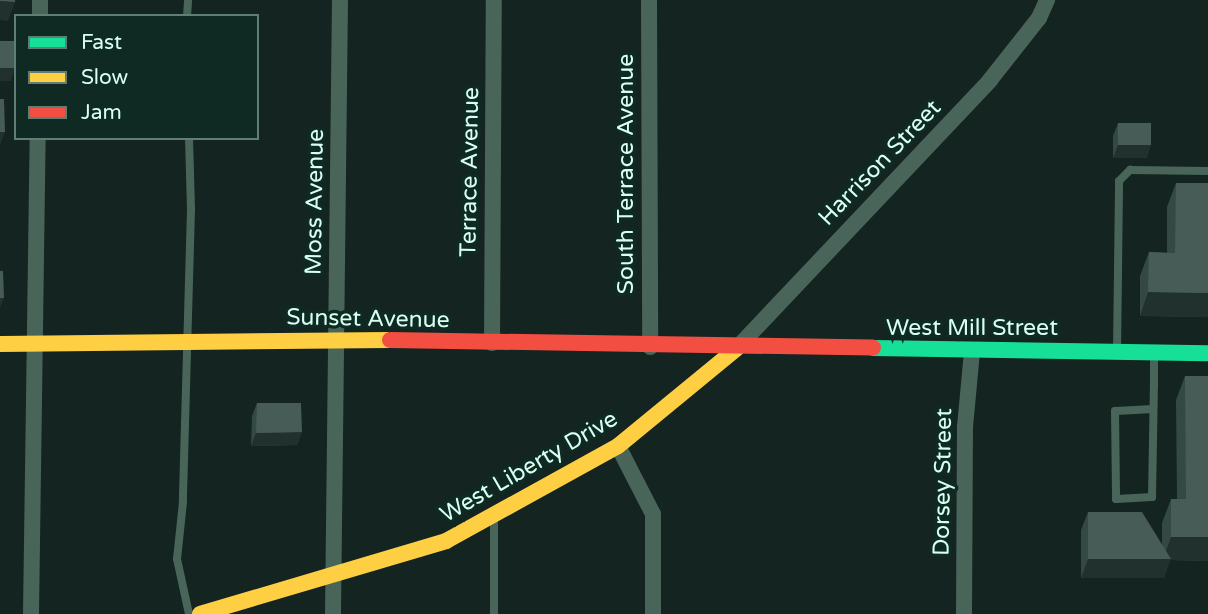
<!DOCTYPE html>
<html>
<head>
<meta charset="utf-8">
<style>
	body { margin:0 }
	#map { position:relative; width:1208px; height:614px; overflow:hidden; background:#142420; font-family:"Varela Round",sans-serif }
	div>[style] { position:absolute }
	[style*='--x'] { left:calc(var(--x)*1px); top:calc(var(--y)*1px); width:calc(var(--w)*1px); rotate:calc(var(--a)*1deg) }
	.lane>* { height:8px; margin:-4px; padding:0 4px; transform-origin:4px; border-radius:4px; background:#49655a }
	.street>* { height:16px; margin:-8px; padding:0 8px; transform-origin:8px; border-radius:8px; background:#49655a }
	.fast>* { height:16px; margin:-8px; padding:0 8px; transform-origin:8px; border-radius:8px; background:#16e098 }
	.slow>* { height:16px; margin:-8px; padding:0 8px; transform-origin:8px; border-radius:8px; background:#ffcf43 }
	.jam>* { height:16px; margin:-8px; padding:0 8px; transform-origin:8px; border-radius:8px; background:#f24e42 }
	.wall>* { inset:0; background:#354944 }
	.shaded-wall>* { inset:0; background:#21322e }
	.building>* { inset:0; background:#475c57 }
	span { translate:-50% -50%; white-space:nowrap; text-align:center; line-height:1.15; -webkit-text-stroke:7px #0e2a23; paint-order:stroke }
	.street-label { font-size:23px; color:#d8fff2 }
	.legend { position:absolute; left:14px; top:14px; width:245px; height:126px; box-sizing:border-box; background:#0e2a23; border:2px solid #5f7f76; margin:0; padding:9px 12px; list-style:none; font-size:21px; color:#d8fff2 }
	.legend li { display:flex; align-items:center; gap:14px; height:35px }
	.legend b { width:35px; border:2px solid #5f7f76 }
</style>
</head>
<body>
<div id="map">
	<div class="lane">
		<div style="--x:187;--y:16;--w:16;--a:-86"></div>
		<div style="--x:189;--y:138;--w:71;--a:88.4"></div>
		<div style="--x:191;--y:209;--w:293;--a:91.6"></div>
		<div style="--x:183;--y:502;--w:57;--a:96"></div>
		<div style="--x:177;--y:559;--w:56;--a:77.7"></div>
		<div style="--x:1117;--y:351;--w:170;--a:-89.3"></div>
		<div style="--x:1119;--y:181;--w:16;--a:-45"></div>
		<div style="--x:1130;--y:170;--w:78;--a:0.7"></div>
		<div style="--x:1153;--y:409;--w:38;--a:177"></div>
		<div style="--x:1115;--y:411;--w:88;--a:89.3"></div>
		<div style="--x:1116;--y:499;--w:36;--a:-3"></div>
		<div style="--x:1152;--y:497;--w:112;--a:-89"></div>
		<div style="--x:1154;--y:385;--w:30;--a:-90"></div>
		<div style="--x:494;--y:614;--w:94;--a:-90"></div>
	</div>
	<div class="street">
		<div style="--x:649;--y:0;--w:347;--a:89.8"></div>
		<div style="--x:40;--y:16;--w:16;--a:-90"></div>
		<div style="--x:492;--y:343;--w:343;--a:-89.7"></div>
		<div style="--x:736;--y:349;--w:370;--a:-46.6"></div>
		<div style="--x:990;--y:80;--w:79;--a:-51.7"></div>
		<div style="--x:1039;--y:18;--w:20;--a:-66"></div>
		<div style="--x:618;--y:446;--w:76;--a:62.8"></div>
		<div style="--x:653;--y:514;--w:100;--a:90"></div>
		<div style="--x:31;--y:614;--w:476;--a:-89.2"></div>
		<div style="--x:333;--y:614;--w:614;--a:-89.35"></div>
		<div style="--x:964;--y:614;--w:187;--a:-89.7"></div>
		<div style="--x:965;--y:427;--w:76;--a:-84.7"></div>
	</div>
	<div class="fast">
		<div style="--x:873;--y:348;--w:335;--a:0.9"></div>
	</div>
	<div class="slow">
		<div style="--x:0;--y:344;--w:390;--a:-0.6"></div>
		<div style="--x:200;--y:614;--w:257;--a:-16.5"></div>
		<div style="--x:446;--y:541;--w:196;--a:-28.9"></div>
		<div style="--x:618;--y:446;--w:153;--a:-39.4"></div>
	</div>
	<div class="jam">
		<div style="--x:390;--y:340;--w:483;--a:0.9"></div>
	</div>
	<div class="wall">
		<div style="clip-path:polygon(1118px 123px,1147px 158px,1113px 158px,1113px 136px)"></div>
		<div style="clip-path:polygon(1176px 183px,1208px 183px,1208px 317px,1140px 316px,1140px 276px,1149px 252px,1167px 253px,1167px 207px)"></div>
		<div style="clip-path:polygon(1185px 376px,1208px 376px,1208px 561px,1170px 560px,1164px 578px,1081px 578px,1081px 530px,1088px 512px,1162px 545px,1162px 523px,1171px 499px,1177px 499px,1176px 400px)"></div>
		<div style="clip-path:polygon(257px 403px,302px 432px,297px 445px,251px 446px,252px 416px)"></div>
	</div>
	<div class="shaded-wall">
		<div style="clip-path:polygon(0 1px,15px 2px,8px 21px,0 20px)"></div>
		<div style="clip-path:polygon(0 68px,15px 68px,11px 81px,0 81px)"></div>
		<div style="clip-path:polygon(0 132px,5px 132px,0 145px)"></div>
		<div style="clip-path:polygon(1118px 145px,1151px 145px,1147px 158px,1113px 158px)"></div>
		<div style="clip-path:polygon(1148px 292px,1208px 293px,1208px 317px,1140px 316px)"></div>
		<div style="clip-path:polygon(0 298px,4px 298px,0 308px)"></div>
		<div style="clip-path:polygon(302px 432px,297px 445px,251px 446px,256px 433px)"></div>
		<div style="clip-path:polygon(1171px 537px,1208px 537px,1208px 561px,1170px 560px,1164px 578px,1081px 578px,1088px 559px,1163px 559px)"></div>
	</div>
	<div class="building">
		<div style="clip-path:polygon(0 0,15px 0,15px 2px,0 1px)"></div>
		<div style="clip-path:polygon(0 41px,16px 41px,15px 68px,0 68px)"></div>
		<div style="clip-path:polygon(0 99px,4px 99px,5px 132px,0 132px)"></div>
		<div style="clip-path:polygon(1118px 123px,1151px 123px,1151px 145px,1118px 145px)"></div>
		<div style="clip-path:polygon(1176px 183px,1208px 183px,1208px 293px,1148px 292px,1149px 252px,1175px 253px)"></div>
		<div style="clip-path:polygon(0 271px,3px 271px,4px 298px,0 298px)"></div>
		<div style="clip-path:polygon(1185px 376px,1208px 376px,1208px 537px,1171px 537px,1171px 499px,1186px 499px)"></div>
		<div style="clip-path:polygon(257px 403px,301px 403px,302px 432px,256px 433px)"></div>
		<div style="clip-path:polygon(1088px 512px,1142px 512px,1171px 559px,1088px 559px)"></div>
	</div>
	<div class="street-label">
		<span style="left:880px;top:163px;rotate:-46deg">Harrison Street</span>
		<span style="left:470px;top:172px;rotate:-89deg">Terrace Avenue</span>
		<span style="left:626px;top:174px;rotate:-90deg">South Terrace Avenue</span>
		<span style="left:315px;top:202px;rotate:-89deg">Moss Avenue</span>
		<span style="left:368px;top:319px;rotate:1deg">Sunset Avenue</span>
		<span style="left:972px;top:328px">West Mill Street</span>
		<span style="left:529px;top:467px;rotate:-30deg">West Liberty Drive</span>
		<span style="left:943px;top:482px;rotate:-89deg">Dorsey Street</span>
	</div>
	<ul class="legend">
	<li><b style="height:9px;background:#16e098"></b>Fast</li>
	<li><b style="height:9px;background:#ffcf43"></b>Slow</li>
	<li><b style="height:9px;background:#f24e42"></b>Jam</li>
	</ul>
</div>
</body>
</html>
